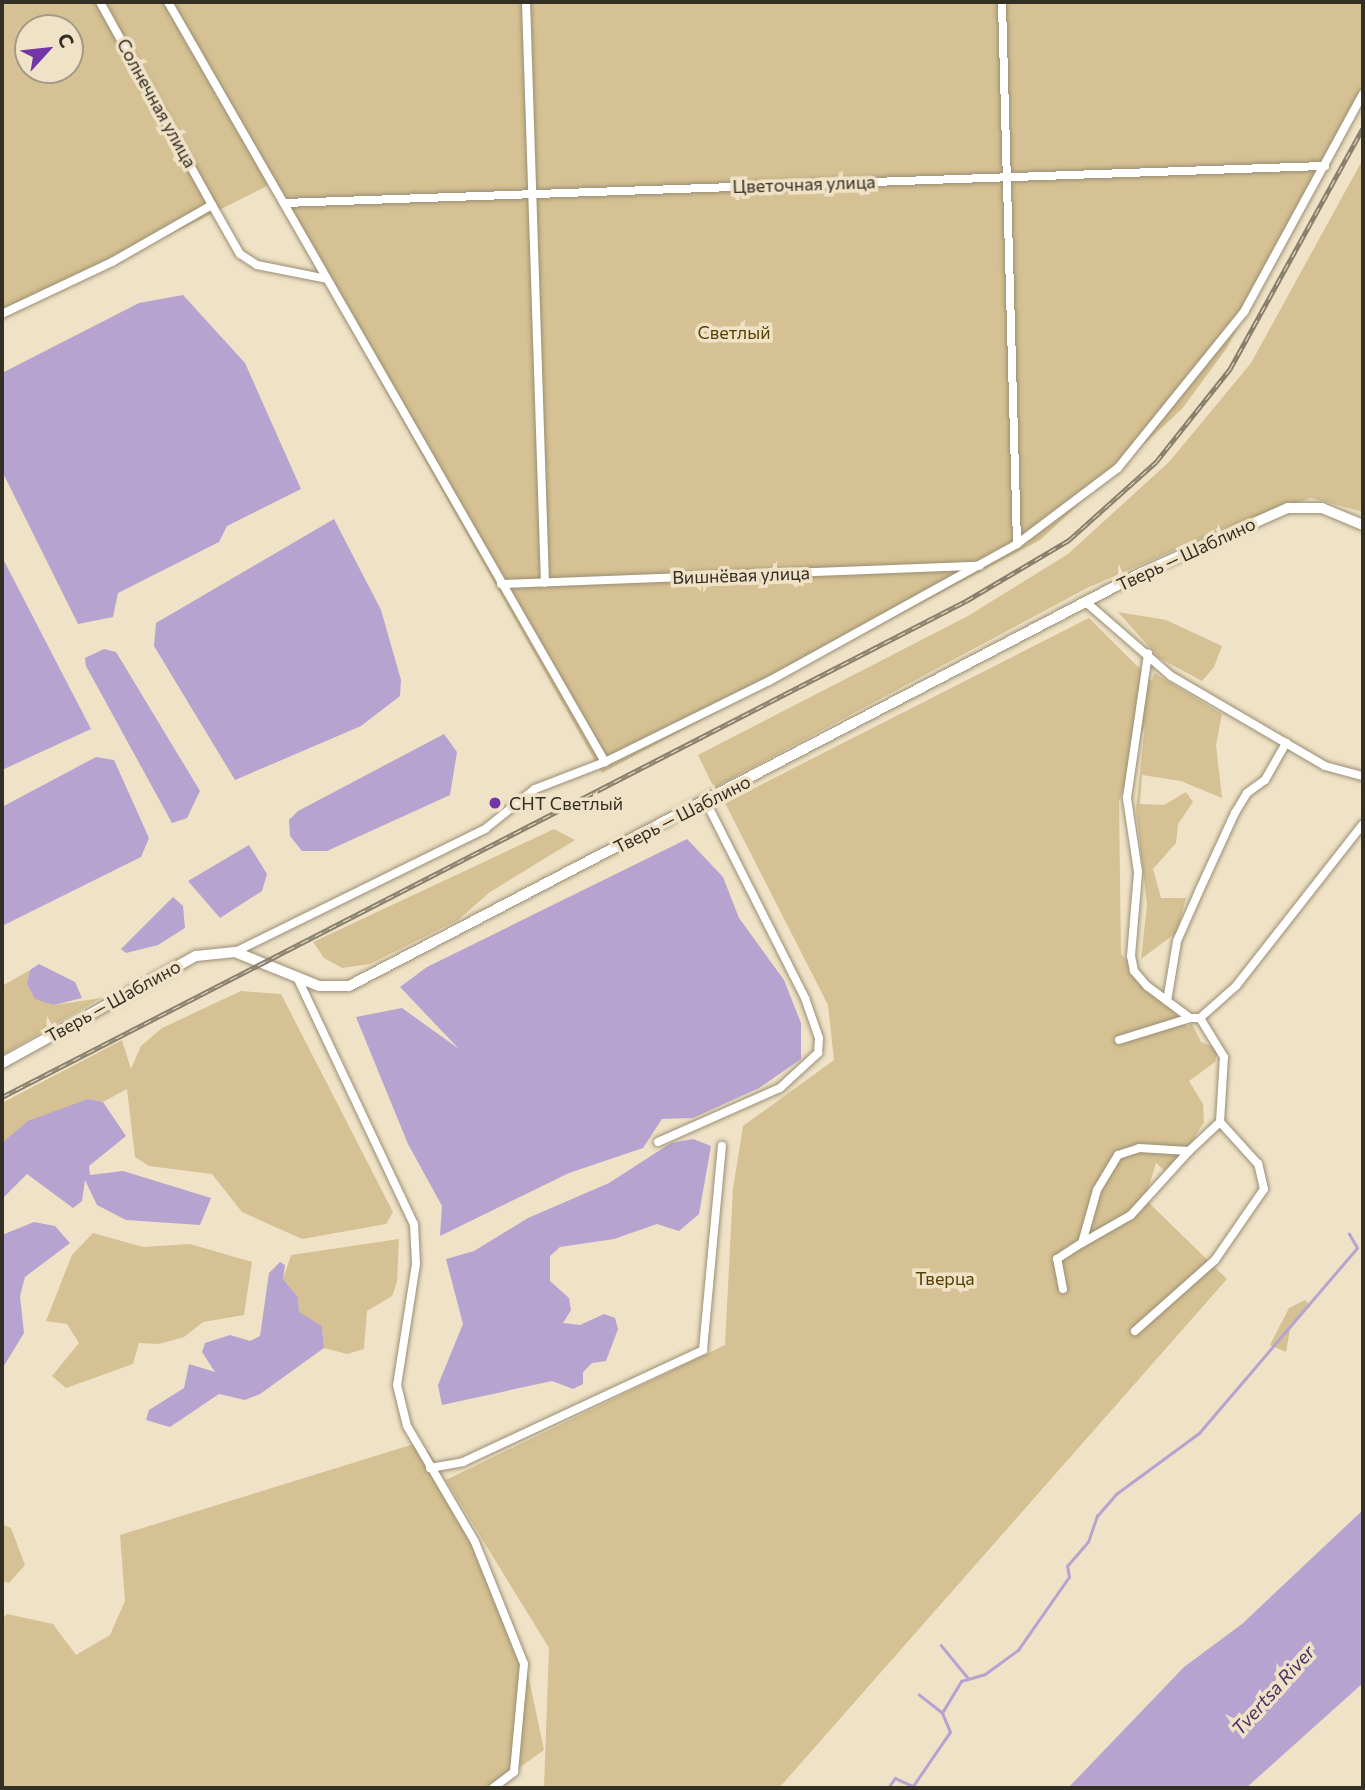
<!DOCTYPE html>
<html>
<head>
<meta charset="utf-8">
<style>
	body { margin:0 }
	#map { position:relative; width:1365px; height:1790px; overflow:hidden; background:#efe2c6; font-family:Commissioner,sans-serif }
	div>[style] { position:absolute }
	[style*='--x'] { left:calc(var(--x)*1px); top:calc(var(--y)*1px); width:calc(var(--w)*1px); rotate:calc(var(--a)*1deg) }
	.green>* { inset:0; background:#d5c193 }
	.water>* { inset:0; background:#b6a3d0 }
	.stream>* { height:2.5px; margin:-1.25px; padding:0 1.25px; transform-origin:1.25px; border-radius:1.25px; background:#b6a3d0 }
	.roads { filter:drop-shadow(0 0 2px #9a8e74) drop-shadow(0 0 2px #9a8e74) }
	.minor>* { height:8px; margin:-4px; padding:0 4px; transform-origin:4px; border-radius:4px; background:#fff }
	.tertiary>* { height:10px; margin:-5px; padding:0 5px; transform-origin:5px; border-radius:5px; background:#fff }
	.rail>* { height:5px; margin-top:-2.5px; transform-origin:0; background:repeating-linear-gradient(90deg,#efe2c6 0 8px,#89806d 0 16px); box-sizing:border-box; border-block:2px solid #89806d }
	.dots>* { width:19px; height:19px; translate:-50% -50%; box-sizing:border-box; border:4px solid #efe2c6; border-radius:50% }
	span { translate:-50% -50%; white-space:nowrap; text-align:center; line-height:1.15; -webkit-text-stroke:7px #efe2c6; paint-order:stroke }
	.street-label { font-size:18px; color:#342f24 }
	.park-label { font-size:18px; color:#574204 }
	.poi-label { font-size:18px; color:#342f24 }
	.left { translate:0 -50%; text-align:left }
	.water-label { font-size:19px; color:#4a3068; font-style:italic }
	.frame { position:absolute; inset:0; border:4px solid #342f24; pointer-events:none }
	.north { position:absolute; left:14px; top:14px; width:70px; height:70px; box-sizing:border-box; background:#efe2c6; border:2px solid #a49a85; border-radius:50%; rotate:63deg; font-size:19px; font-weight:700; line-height:28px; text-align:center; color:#342f24 }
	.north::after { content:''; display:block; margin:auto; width:24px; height:32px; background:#7235aa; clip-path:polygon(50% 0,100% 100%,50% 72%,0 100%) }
</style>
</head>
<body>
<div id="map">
	<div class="green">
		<div style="clip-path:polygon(evenodd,2px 2px,1363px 2px,1363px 103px,1226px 349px,1182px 409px,1040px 540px,602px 773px,269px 185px,2px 319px,2px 2px,28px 28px,70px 28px,70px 70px,28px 70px,28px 28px)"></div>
		<div style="clip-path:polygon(1363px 159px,1363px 512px,1311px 498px,1227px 527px,1087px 588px,714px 788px,698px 755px,968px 616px,1068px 554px,1169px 462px,1251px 363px)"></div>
		<div style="clip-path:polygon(1118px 612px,1166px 620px,1222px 646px,1214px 667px,1202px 681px,1159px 658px)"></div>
		<div style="clip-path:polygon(1089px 618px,1152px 681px,1154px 673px,1222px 714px,1216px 745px,1222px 798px,1181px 781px,1142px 775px,1140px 804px,1164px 805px,1186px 792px,1193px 802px,1178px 824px,1176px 843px,1153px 869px,1161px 898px,1186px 898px,1177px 932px,1141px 959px,1147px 905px,1136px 809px,1145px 725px,1119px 801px,1121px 954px,1187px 1027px,1192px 1024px,1201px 1042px,1218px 1049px,1215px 1062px,1189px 1081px,1203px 1104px,1204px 1122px,1185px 1153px,1164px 1170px,1156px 1163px,1145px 1199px,1227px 1279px,779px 1788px,544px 1788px,549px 1648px,446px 1480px,725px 1345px,733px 1189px,743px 1126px,834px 1060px,828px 1005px,725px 803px)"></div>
		<div style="clip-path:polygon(554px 829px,575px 840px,490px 892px,458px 920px,370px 964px,342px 968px,324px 958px,313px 942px)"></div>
		<div style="clip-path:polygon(30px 970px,28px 981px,54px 1005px,101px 998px,2px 1055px,2px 986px)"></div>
		<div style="clip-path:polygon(241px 991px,281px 994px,393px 1212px,386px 1224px,302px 1239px,242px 1212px,212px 1174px,149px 1166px,135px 1157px,127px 1089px,103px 1102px,88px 1099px,2px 1143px,2px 1103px,122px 1040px,131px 1069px,141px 1046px,162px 1028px)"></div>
		<div style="clip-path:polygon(93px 1233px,143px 1247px,190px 1244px,252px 1262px,244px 1315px,203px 1322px,184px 1337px,159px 1344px,139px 1343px,133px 1364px,66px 1388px,52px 1376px,79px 1343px,67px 1324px,46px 1321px,72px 1255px)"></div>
		<div style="clip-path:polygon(399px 1239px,397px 1282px,392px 1296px,367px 1311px,364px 1349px,347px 1354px,324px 1348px,322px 1326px,299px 1313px,298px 1297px,283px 1279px,291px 1255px)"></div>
		<div style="clip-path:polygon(1305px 1300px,1311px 1306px,1291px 1324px,1286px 1352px,1270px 1345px,1289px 1308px)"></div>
		<div style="clip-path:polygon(414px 1444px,430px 1453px,524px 1655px,544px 1750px,491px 1788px,2px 1788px,2px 1619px,7px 1614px,53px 1624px,76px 1655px,110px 1635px,125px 1601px,120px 1535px)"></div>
		<div style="clip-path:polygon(2px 1524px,11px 1528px,25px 1565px,9px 1583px,2px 1581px)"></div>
	</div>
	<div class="water">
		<div style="clip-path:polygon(183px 295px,245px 363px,301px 489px,227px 526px,219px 542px,118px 593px,113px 617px,78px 624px,2px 471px,2px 373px,139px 303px)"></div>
		<div style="clip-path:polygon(334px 519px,381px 610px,401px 680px,400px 696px,361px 726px,235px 780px,154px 646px,156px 623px)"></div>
		<div style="clip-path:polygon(2px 557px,91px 729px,2px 770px)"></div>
		<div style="clip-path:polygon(104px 649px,116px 652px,200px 791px,187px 818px,172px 823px,86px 666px,85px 658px)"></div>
		<div style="clip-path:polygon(444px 734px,457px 752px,450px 795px,327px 851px,302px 851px,290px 836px,289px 820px,298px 811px)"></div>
		<div style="clip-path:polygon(96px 757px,114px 760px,149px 838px,141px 857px,2px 926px,2px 807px)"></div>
		<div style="clip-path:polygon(687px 839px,723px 877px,739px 918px,784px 980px,801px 1023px,801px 1059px,759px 1088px,693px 1118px,662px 1119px,643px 1148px,569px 1173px,440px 1236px,442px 1206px,408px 1144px,356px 1017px,402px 1008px,459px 1049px,400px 987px,427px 967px)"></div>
		<div style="clip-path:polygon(249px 845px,267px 874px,262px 891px,220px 918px,188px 881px)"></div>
		<div style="clip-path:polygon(173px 897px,183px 906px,185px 928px,158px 945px,126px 953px,121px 949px)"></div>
		<div style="clip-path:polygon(39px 964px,75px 982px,82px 998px,54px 1005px,35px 999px,27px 984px,30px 970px)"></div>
		<div style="clip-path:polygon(88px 1099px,103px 1102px,126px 1136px,89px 1166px,90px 1175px,123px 1171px,211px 1198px,200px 1225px,126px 1220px,97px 1205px,85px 1180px,82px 1201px,73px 1208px,27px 1174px,2px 1199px,2px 1143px,28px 1121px)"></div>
		<div style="clip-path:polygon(693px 1139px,711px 1146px,699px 1214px,679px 1231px,657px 1224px,614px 1239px,560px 1247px,550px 1256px,550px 1281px,569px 1298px,571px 1310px,563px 1323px,580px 1325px,604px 1314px,615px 1318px,618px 1329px,606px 1361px,592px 1363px,583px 1372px,583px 1384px,573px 1389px,552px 1381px,442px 1405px,438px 1385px,463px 1324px,446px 1259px,474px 1251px,528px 1218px,609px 1183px,671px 1143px)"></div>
		<div style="clip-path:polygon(34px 1222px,55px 1226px,70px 1243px,25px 1277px,20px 1296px,24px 1333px,2px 1369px,2px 1235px)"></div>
		<div style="clip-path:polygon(280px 1262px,285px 1265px,283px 1279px,298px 1297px,299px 1312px,322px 1326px,324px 1348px,260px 1394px,245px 1400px,219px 1394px,170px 1427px,146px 1420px,149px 1410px,184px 1388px,189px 1364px,215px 1372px,202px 1352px,205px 1343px,230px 1335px,250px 1341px,260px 1336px,269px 1273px)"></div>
		<div style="clip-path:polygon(1363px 1510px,1363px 1683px,1246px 1788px,1068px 1788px,1184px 1667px,1242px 1624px)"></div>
	</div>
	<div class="stream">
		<div style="--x:941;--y:1645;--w:43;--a:50.7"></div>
		<div style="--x:942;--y:1713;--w:37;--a:-59"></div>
		<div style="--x:961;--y:1681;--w:25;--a:-16"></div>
		<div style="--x:985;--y:1674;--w:41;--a:-36"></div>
		<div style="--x:1018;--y:1650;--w:89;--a:-55.1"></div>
		<div style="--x:1069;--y:1577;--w:11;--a:-100"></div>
		<div style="--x:1067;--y:1566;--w:32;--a:-49"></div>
		<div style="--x:1088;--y:1542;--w:28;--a:-71"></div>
		<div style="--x:1097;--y:1516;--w:29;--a:-49"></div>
		<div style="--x:1116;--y:1494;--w:103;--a:-36.3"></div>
		<div style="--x:1199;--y:1433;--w:243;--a:-49.5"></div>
		<div style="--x:1357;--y:1248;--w:16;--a:-120"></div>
		<div style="--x:888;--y:1788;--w:12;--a:-55"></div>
		<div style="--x:895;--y:1778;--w:20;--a:24"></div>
		<div style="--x:913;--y:1786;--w:65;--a:-55.6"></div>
		<div style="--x:950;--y:1732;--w:21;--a:-113"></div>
		<div style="--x:942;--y:1713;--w:29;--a:-142"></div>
	</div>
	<div class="roads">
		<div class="minor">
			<div style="--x:100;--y:2;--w:232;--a:61.1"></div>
			<div style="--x:168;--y:2;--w:877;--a:60.1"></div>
			<div style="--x:526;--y:2;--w:581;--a:88.13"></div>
			<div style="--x:284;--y:203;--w:1042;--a:-2.04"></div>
			<div style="--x:2;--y:314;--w:122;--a:-25.3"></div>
			<div style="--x:112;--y:262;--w:115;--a:-29.7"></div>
			<div style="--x:212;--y:205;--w:56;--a:60.3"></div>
			<div style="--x:240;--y:254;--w:20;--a:33"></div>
			<div style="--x:257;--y:265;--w:71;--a:11.3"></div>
			<div style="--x:1017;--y:544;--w:126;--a:-37"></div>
			<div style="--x:1118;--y:468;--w:201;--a:-51.1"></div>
			<div style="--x:1244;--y:312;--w:248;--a:-61.4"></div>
			<div style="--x:501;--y:584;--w:479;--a:-2.2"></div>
			<div style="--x:1087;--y:603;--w:111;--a:41"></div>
			<div style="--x:1171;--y:676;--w:178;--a:30.3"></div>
			<div style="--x:1325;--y:766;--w:39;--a:15"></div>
			<div style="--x:235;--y:952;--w:279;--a:-26.2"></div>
			<div style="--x:485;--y:829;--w:64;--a:-38.7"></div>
			<div style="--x:535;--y:789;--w:75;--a:-21.1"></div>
			<div style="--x:605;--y:762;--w:183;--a:-26.3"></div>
			<div style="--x:769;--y:681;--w:283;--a:-28.9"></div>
			<div style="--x:1017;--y:544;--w:542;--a:-91.59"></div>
			<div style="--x:297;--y:977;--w:273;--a:64.7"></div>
			<div style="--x:414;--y:1224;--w:40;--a:87.1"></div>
			<div style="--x:416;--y:1264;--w:122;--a:98.9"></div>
			<div style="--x:397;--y:1385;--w:42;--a:76.3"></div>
			<div style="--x:407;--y:1426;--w:134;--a:59.6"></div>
			<div style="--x:475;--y:1542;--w:131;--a:68.1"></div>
			<div style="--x:524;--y:1664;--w:108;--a:95.3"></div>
			<div style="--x:514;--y:1772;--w:26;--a:143"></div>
			<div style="--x:1167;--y:1001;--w:61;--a:-80.5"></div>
			<div style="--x:1177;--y:941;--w:57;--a:-66.1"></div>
			<div style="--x:1200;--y:889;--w:84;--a:-65.3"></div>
			<div style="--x:1235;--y:813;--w:23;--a:-59"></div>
			<div style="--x:1247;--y:793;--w:22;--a:-36"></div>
			<div style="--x:1265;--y:780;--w:43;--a:-60.4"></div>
			<div style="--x:1200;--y:1018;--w:48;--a:-41.6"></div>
			<div style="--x:1236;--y:986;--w:206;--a:-51.9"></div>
			<div style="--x:1119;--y:1040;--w:74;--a:-17.2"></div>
			<div style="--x:1190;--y:1018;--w:54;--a:-143.3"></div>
			<div style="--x:1147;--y:986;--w:20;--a:-131"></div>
			<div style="--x:1134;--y:971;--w:15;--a:-101"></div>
			<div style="--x:1131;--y:956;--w:84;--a:-85.2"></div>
			<div style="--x:1138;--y:872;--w:75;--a:-98.5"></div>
			<div style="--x:1127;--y:798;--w:146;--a:-81.7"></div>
			<div style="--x:658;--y:1142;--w:133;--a:-23.9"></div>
			<div style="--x:780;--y:1088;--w:52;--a:-42.6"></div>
			<div style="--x:818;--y:1053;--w:15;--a:-86"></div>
			<div style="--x:819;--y:1038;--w:42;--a:-109.3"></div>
			<div style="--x:805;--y:998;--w:220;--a:-116.8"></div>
			<div style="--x:1082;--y:1243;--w:56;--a:-29.7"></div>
			<div style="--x:1131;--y:1215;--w:86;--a:-47.8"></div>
			<div style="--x:1063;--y:1289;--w:31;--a:-101"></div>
			<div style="--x:1057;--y:1259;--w:30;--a:-33"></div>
			<div style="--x:1082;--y:1243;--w:55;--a:-74.2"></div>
			<div style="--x:1097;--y:1190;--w:41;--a:-59"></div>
			<div style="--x:1118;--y:1155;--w:22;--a:-18"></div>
			<div style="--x:1139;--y:1148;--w:50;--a:3.4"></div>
			<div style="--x:1189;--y:1151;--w:42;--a:-43.1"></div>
			<div style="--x:1220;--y:1122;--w:65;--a:-86.5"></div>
			<div style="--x:1224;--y:1057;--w:46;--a:-121.6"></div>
			<div style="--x:1200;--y:1018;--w:10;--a:180"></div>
			<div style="--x:1135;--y:1331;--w:107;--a:-41.6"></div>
			<div style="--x:1215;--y:1260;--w:86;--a:-55.4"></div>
			<div style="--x:1264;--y:1189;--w:26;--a:-103"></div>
			<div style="--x:1258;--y:1164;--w:57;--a:-132.1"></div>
			<div style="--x:430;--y:1468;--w:34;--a:-10"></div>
			<div style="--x:463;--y:1462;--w:265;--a:-25"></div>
			<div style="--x:703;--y:1350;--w:205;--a:-84.7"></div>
		</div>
		<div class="tertiary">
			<div style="--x:2;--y:1063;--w:222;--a:-28.9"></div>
			<div style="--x:196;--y:956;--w:39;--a:-6"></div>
			<div style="--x:235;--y:952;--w:91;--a:22"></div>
			<div style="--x:319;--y:986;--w:30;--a:0"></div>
			<div style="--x:349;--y:986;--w:893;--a:-27.54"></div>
			<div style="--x:1141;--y:573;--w:161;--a:-23.9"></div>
			<div style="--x:1288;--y:508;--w:34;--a:0"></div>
			<div style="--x:1322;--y:508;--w:44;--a:22.5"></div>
		</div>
	</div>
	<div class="rail">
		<div style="--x:2;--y:1097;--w:1084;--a:-27.23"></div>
		<div style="--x:966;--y:601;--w:120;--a:-30.6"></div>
		<div style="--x:1069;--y:540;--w:117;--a:-41.9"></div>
		<div style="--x:1156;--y:462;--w:119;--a:-51.5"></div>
		<div style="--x:1230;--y:369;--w:275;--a:-61.1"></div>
	</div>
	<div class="dots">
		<div style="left:495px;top:803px;background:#7235aa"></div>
	</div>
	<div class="street-label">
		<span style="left:157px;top:103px;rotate:61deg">Солнечная улица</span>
		<span style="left:804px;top:184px;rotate:-2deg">Цветочная улица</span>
		<span style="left:1186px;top:554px;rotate:-25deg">Тверь — Шаблино</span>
		<span style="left:741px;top:575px;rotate:-2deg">Вишнёвая улица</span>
		<span style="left:682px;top:814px;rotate:-27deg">Тверь — Шаблино</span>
		<span style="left:113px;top:1001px;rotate:-29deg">Тверь — Шаблино</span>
	</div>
	<div class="park-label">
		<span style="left:734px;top:332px">Светлый</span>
		<span style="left:945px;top:1278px">Тверца</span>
	</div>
	<div class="poi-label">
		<span class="left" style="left:509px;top:803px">СНТ Светлый</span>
	</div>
	<div class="water-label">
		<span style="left:1273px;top:1690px;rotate:-48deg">Tvertsa River</span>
	</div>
	<div class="frame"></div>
	<div class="north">С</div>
</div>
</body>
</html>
